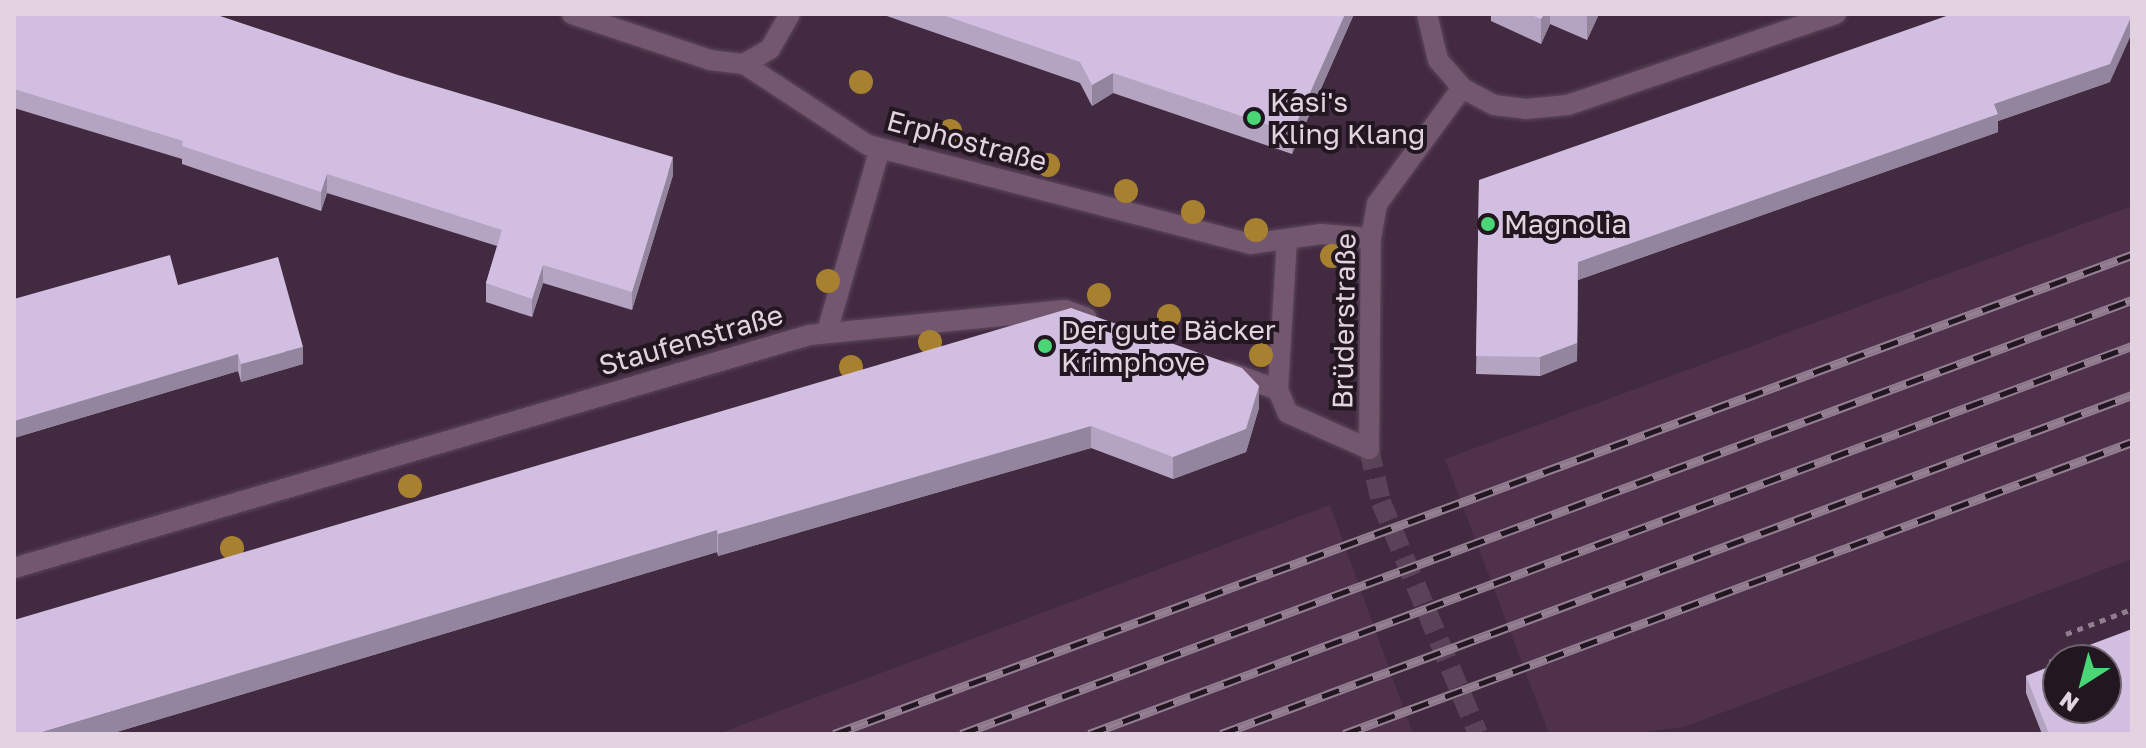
<!DOCTYPE html>
<html>
<head>
<meta charset="utf-8">
<style>
	body { margin:0 }
	#map { position:relative; width:2146px; height:748px; overflow:hidden; background:#422a40; font-family:"Golos Text",sans-serif }
	div>[style] { position:absolute }
	[style*='--x'] { left:calc(var(--x)*1px); top:calc(var(--y)*1px); width:calc(var(--w)*1px); rotate:calc(var(--a)*1deg) }
	.built>* { inset:0; background:#4f314c }
	.minor-tunnel>* { height:20px; margin-top:-10px; transform-origin:0; background:repeating-linear-gradient(90deg,#5a4358 0 20px,transparent 0 30px) }
	.path>* { height:5px; margin-top:-2.5px; transform-origin:0; background:repeating-linear-gradient(90deg,#917d8f 0 6px,transparent 0 12px) }
	.roads { filter:drop-shadow(0 0 2px #5c475a) drop-shadow(0 0 2px #5c475a) }
	.pedestrian>* { height:20px; margin:-10px; padding:0 10px; transform-origin:10px; border-radius:10px; background:#73576f }
	.minor>* { height:20px; margin:-10px; padding:0 10px; transform-origin:10px; border-radius:10px; background:#73576f }
	.rail>* { height:9px; margin-top:-4.5px; transform-origin:0; background:repeating-linear-gradient(90deg,#221721 0 18px,#937f91 0 36px); box-sizing:border-box; border-block:2px solid #937f91 }
	.trees>* { width:24px; height:24px; margin:-12px; border-radius:50%; background:#a78130 }
	.wall>* { inset:0; background:#b4a3c1 }
	.shaded-wall>* { inset:0; background:#92859d }
	.building>* { inset:0; background:#d1bee0 }
	.dots>* { width:22px; height:22px; translate:-50% -50%; box-sizing:border-box; border:4px solid #221721; border-radius:50% }
	span { translate:-50% -50%; white-space:nowrap; text-align:center; line-height:1.15; -webkit-text-stroke:8px #221721; paint-order:stroke }
	.poi-label { font-size:28px; color:#e3d3e1 }
	.left { translate:0 -50%; text-align:left }
	.street-label { font-size:28px; color:#e3d3e1 }
	.frame { position:absolute; inset:0; border:16px solid #e3d3e1; pointer-events:none }
	.north { position:absolute; left:2042px; top:644px; width:80px; height:80px; box-sizing:border-box; background:#221721; border:2px solid #6f626e; border-radius:50%; rotate:216deg; font-size:22px; font-weight:700; line-height:32px; text-align:center; color:#e3d3e1 }
	.north::after { content:''; display:block; margin:auto; width:28px; height:36px; background:#4ad677; clip-path:polygon(50% 0,100% 100%,50% 72%,0 100%) }
</style>
</head>
<body>
<div id="map">
	<div class="built">
		<div style="clip-path:polygon(2132px 206px,2132px 559px,1684px 727px,1629px 734px,1549px 734px,1445px 459px)"></div>
		<div style="clip-path:polygon(1330px 505px,1413px 734px,718px 734px)"></div>
	</div>
	<div class="minor-tunnel">
		<div style="--x:1369;--y:449;--w:54;--a:77.2"></div>
		<div style="--x:1381;--y:502;--w:251;--a:67.3"></div>
	</div>
	<div class="path">
		<div style="--x:2066;--y:634;--w:71;--a:-20.7"></div>
	</div>
	<div class="roads">
		<div class="pedestrian">
			<div style="--x:868;--y:145;--w:395;--a:14.5"></div>
			<div style="--x:1250;--y:244;--w:72;--a:-8"></div>
			<div style="--x:1321;--y:234;--w:50;--a:4.6"></div>
			<div style="--x:827;--y:332;--w:191;--a:-73.9"></div>
			<div style="--x:809;--y:335;--w:257;--a:-5.6"></div>
			<div style="--x:1065;--y:310;--w:23;--a:20"></div>
			<div style="--x:1229;--y:372;--w:52;--a:20.2"></div>
			<div style="--x:1278;--y:390;--w:25;--a:67"></div>
			<div style="--x:1288;--y:413;--w:89;--a:24"></div>
			<div style="--x:1278;--y:390;--w:150;--a:-86.6"></div>
		</div>
		<div class="minor">
			<div style="--x:572;--y:14;--w:145;--a:18.4"></div>
			<div style="--x:710;--y:60;--w:34;--a:7"></div>
			<div style="--x:744;--y:64;--w:148;--a:33.2"></div>
			<div style="--x:1427;--y:14;--w:47;--a:76.6"></div>
			<div style="--x:1438;--y:60;--w:37;--a:49"></div>
			<div style="--x:1462;--y:88;--w:36;--a:28"></div>
			<div style="--x:1494;--y:105;--w:32;--a:7"></div>
			<div style="--x:1526;--y:109;--w:42;--a:-5.4"></div>
			<div style="--x:1568;--y:105;--w:283;--a:-18.8"></div>
			<div style="--x:744;--y:64;--w:30;--a:-30"></div>
			<div style="--x:770;--y:49;--w:40;--a:-60.3"></div>
			<div style="--x:1369;--y:449;--w:211;--a:-89.5"></div>
			<div style="--x:1371;--y:238;--w:35;--a:-80"></div>
			<div style="--x:1377;--y:204;--w:144;--a:-53.8"></div>
			<div style="--x:14;--y:568;--w:828;--a:-16.33"></div>
		</div>
	</div>
	<div class="rail">
		<div style="--x:834;--y:734;--w:1384;--a:-20.26"></div>
		<div style="--x:961;--y:734;--w:1249;--a:-20.34"></div>
		<div style="--x:1089;--y:734;--w:1113;--a:-20.41"></div>
		<div style="--x:1221;--y:734;--w:972;--a:-20.41"></div>
		<div style="--x:1344;--y:734;--w:840;--a:-20.33"></div>
	</div>
	<div class="trees">
		<div style="left:861px;top:82px"></div>
		<div style="left:950px;top:131px"></div>
		<div style="left:1048px;top:165px"></div>
		<div style="left:1126px;top:191px"></div>
		<div style="left:1193px;top:212px"></div>
		<div style="left:1256px;top:230px"></div>
		<div style="left:1332px;top:256px"></div>
		<div style="left:828px;top:281px"></div>
		<div style="left:1099px;top:295px"></div>
		<div style="left:1169px;top:316px"></div>
		<div style="left:930px;top:342px"></div>
		<div style="left:1261px;top:355px"></div>
		<div style="left:851px;top:367px"></div>
		<div style="left:410px;top:486px"></div>
		<div style="left:232px;top:548px"></div>
	</div>
	<div class="wall">
		<div style="clip-path:polygon(14px 14px,673px 175px,632px 310px,543px 283px,532px 317px,486px 302px,486px 283px,497px 246px,327px 193px,321px 211px,182px 164px,182px 159px,14px 108px)"></div>
		<div style="clip-path:polygon(881px 14px,1354px 14px,1292px 154px,1113px 93px,1092px 106px,1080px 83px)"></div>
		<div style="clip-path:polygon(1491px 14px,1599px 14px,1587px 40px,1550px 24px,1541px 44px,1491px 21px)"></div>
		<div style="clip-path:polygon(2110px 82px,1998px 121px,1998px 132px,1578px 280px,1577px 361px,1540px 376px,1476px 374px,1479px 180px)"></div>
		<div style="clip-path:polygon(178px 285px,303px 364px,241px 382px,238px 371px,14px 438px,14px 299px)"></div>
		<div style="clip-path:polygon(1071px 308px,1259px 408px,1246px 452px,1173px 479px,1091px 448px,718px 556px,717px 552px,110px 734px)"></div>
		<div style="clip-path:polygon(2049px 660px,2132px 734px,2042px 734px,2026px 693px,2026px 676px,2049px 667px)"></div>
	</div>
	<div class="shaded-wall">
		<div style="clip-path:polygon(1345px 14px,1354px 14px,1292px 154px,1292px 133px)"></div>
		<div style="clip-path:polygon(1544px 14px,1550px 14px,1550px 24px,1541px 44px,1541px 19px)"></div>
		<div style="clip-path:polygon(1588px 14px,1599px 14px,1587px 40px,1587px 16px)"></div>
		<div style="clip-path:polygon(2132px 15px,2132px 33px,2110px 82px,1998px 121px,1998px 132px,1578px 280px,1577px 361px,1540px 376px,1540px 357px,1578px 262px,1994px 104px)"></div>
		<div style="clip-path:polygon(1113px 73px,1113px 93px,1092px 106px,1092px 85px)"></div>
		<div style="clip-path:polygon(673px 157px,673px 175px,632px 310px,632px 292px)"></div>
		<div style="clip-path:polygon(327px 174px,327px 193px,321px 211px,321px 192px)"></div>
		<div style="clip-path:polygon(543px 265px,543px 283px,532px 317px,532px 299px)"></div>
		<div style="clip-path:polygon(303px 347px,303px 364px,241px 382px,241px 364px)"></div>
		<div style="clip-path:polygon(238px 354px,238px 371px,14px 438px,14px 421px)"></div>
		<div style="clip-path:polygon(1259px 386px,1259px 408px,1246px 452px,1173px 479px,1173px 457px)"></div>
		<div style="clip-path:polygon(1091px 426px,1091px 448px,718px 556px,718px 534px)"></div>
		<div style="clip-path:polygon(717px 530px,717px 552px,110px 734px,36px 734px)"></div>
	</div>
	<div class="building">
		<div style="clip-path:polygon(14px 14px,214px 14px,398px 75px,673px 157px,632px 292px,543px 265px,532px 299px,486px 283px,502px 230px,327px 174px,321px 192px,182px 146px,183px 141px,14px 89px)"></div>
		<div style="clip-path:polygon(940px 14px,1345px 14px,1292px 133px,1113px 73px,1092px 85px,1080px 62px)"></div>
		<div style="clip-path:polygon(1529px 14px,1544px 14px,1541px 19px)"></div>
		<div style="clip-path:polygon(1952px 14px,2132px 15px,2110px 64px,1994px 104px,1998px 114px,1578px 262px,1577px 343px,1540px 357px,1476px 356px,1479px 180px)"></div>
		<div style="clip-path:polygon(170px 255px,178px 285px,278px 257px,303px 347px,241px 364px,238px 354px,14px 421px,14px 299px)"></div>
		<div style="clip-path:polygon(1071px 308px,1242px 368px,1259px 386px,1246px 429px,1173px 457px,1091px 426px,718px 534px,717px 530px,36px 734px,14px 734px,14px 620px)"></div>
		<div style="clip-path:polygon(evenodd,2132px 629px,2132px 734px,2049px 734px,2026px 676px,2051px 666px,2049px 660px,2132px 629px,2058px 660px,2106px 660px,2106px 708px,2058px 708px,2058px 660px)"></div>
	</div>
	<div class="dots">
		<div style="left:1254px;top:118px;background:#4ad677"></div>
		<div style="left:1488px;top:224px;background:#4ad677"></div>
		<div style="left:1045px;top:346px;background:#4ad677"></div>
	</div>
	<div class="poi-label">
		<span class="left" style="left:1270px;top:118px">Kasi's<br>Kling Klang</span>
		<span class="left" style="left:1504px;top:224px">Magnolia</span>
		<span class="left" style="left:1061px;top:346px">Der gute Bäcker<br>Krimphove</span>
	</div>
	<div class="street-label">
		<span style="left:967px;top:141px;rotate:15deg">Erphostraße</span>
		<span style="left:1344px;top:321px;rotate:-89deg">Brüderstraße</span>
		<span style="left:691px;top:340px;rotate:-16deg">Staufenstraße</span>
	</div>
	<div class="frame"></div>
	<div class="north">N</div>
</div>
</body>
</html>
